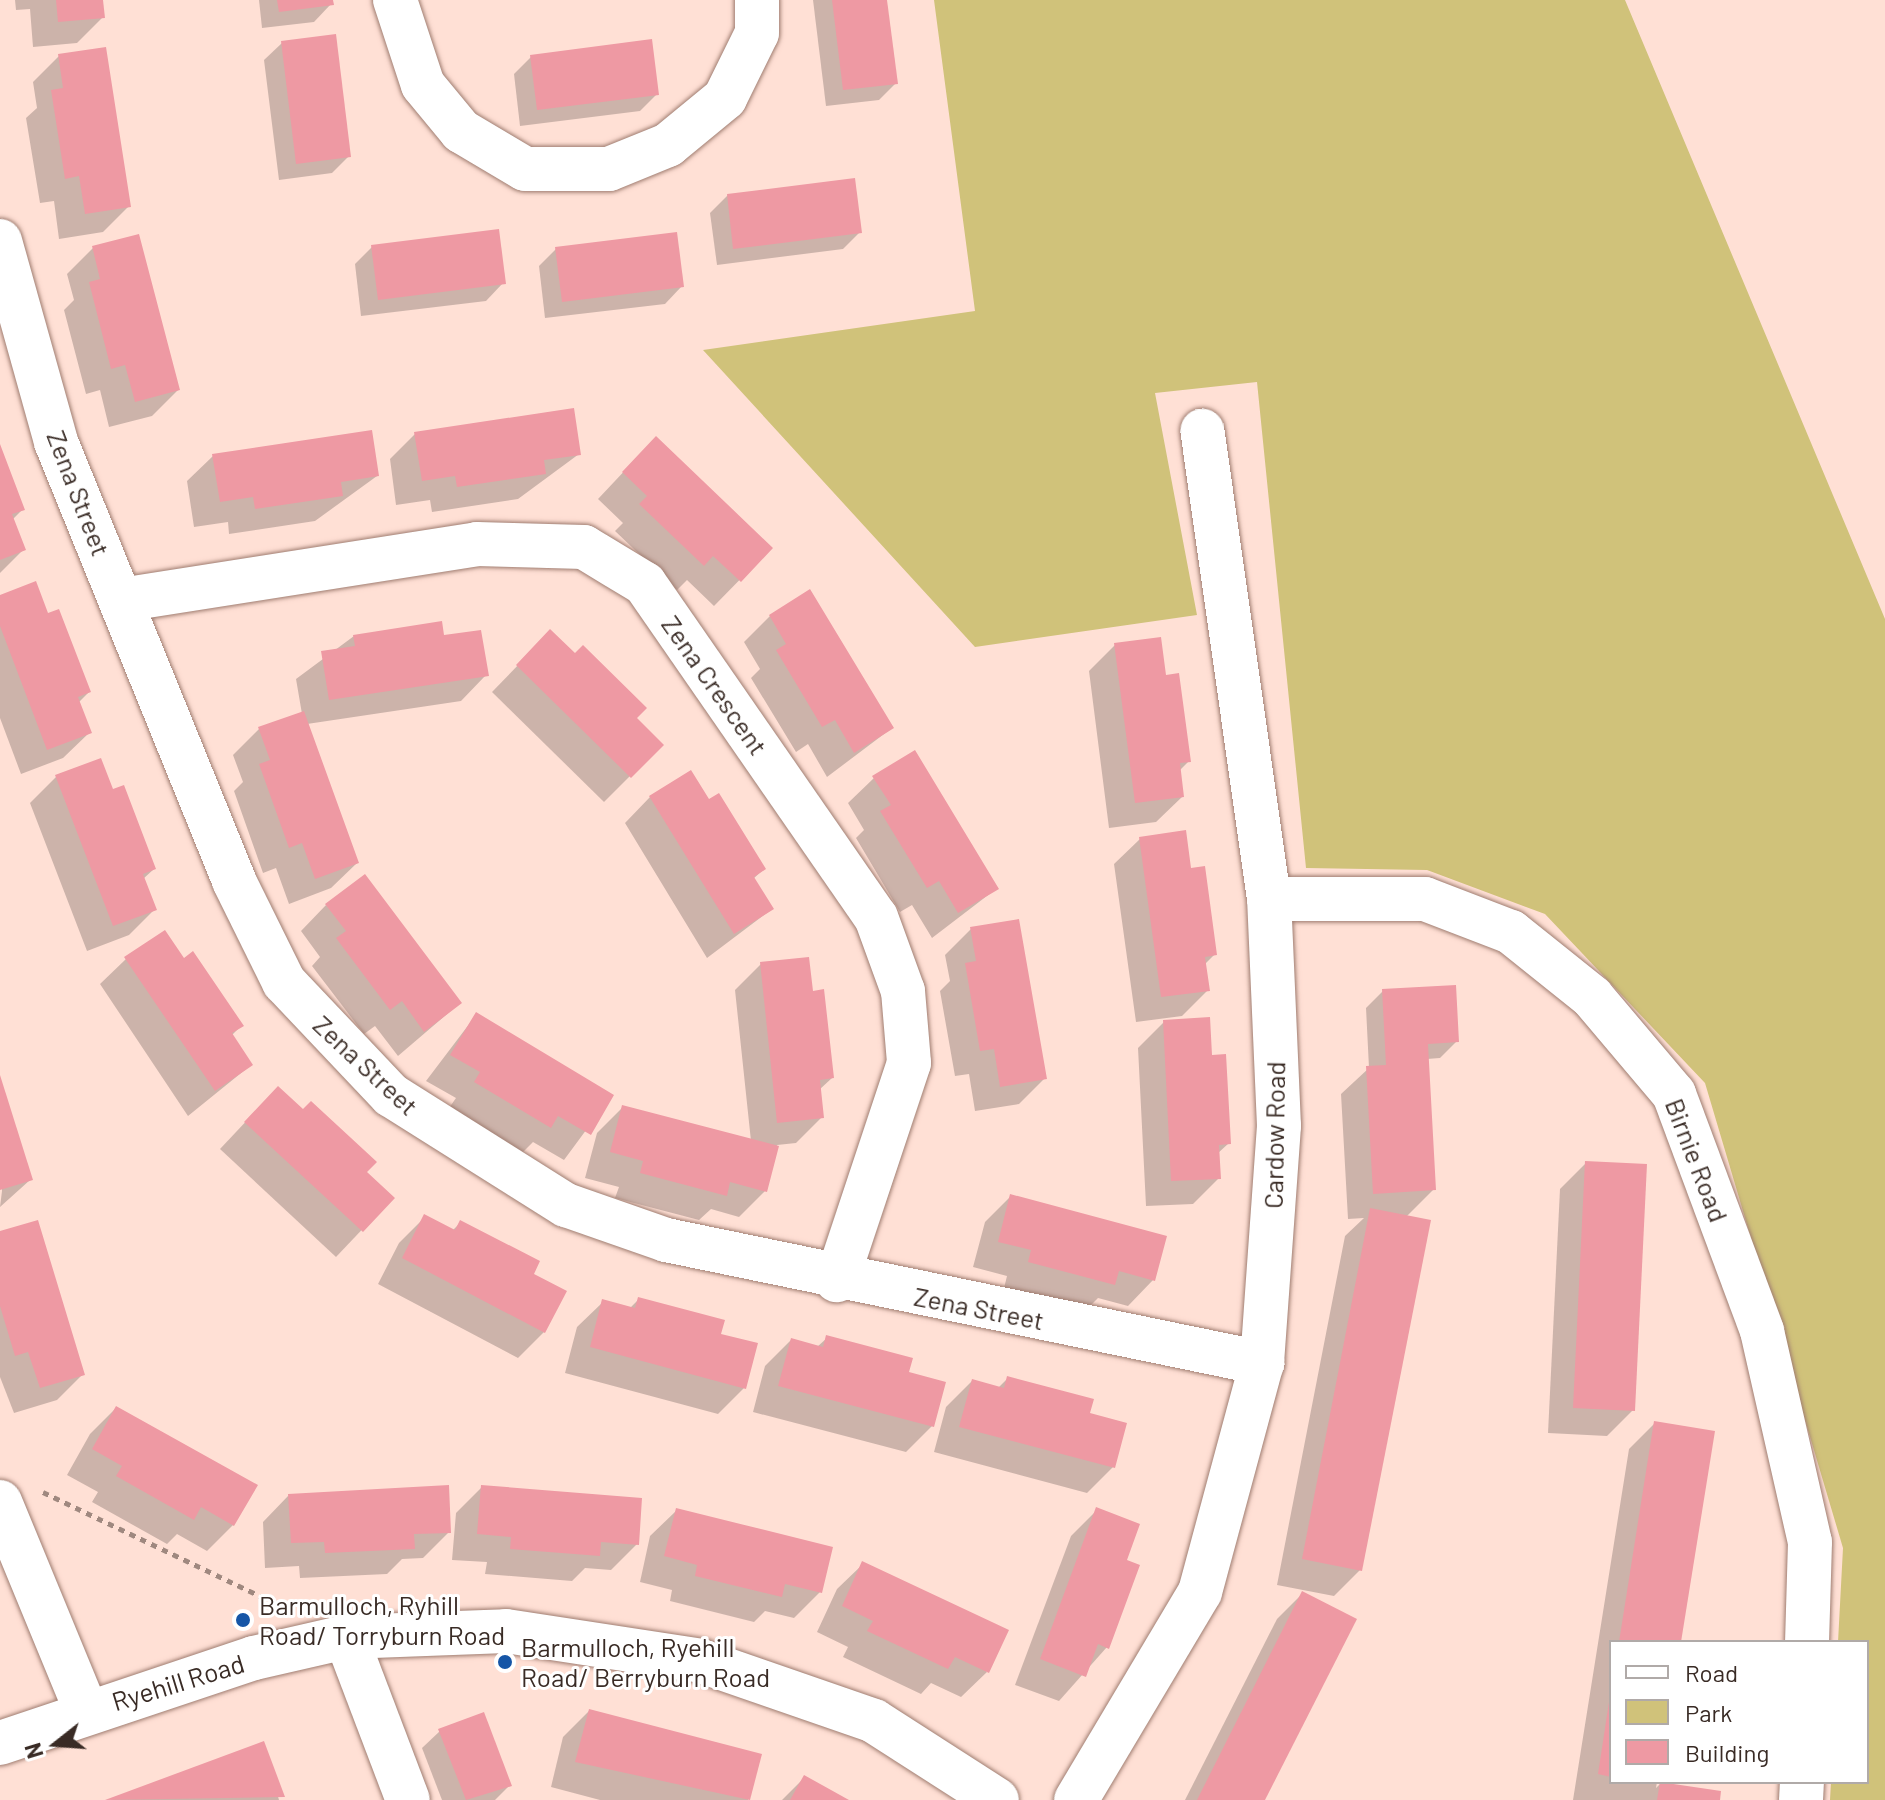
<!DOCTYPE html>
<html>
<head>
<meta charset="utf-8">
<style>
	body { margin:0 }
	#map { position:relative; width:1885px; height:1800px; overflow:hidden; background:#ffe0d5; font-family:Barlow,sans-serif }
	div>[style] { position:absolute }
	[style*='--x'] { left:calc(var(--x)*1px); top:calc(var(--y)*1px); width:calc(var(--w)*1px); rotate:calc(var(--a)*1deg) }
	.green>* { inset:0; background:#d0c27a }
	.shadow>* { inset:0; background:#0003 }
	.building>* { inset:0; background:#ee99a3 }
	.path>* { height:5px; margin-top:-2.5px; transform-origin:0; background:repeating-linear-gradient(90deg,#9f887f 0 6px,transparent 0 12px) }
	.roads { filter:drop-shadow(0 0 2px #a07d71) drop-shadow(0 0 2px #a07d71) }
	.minor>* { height:44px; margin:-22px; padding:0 22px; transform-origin:22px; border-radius:22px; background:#fff }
	.dots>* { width:22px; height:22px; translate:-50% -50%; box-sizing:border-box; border:4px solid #fff; border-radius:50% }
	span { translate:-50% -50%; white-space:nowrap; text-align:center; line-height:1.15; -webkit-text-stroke:6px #fff; paint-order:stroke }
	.street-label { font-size:26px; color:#392b25 }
	.poi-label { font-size:26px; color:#392b25 }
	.left { translate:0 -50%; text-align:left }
	.legend { position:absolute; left:1609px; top:1640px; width:260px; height:144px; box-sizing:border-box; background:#fff; border:2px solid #b0aaa8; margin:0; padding:10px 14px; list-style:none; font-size:24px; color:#392b25 }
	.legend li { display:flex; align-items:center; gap:16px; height:40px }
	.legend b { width:40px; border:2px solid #b0aaa8 }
	.north { position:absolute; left:16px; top:1704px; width:80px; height:80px; -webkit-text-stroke:6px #fff; paint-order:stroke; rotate:253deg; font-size:22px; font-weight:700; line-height:32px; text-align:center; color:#392b25 }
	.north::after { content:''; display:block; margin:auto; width:28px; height:36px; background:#392b25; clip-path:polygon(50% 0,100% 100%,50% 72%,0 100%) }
</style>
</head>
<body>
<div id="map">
	<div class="green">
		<div style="clip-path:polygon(934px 0,1625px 0,1885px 619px,1885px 1800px,1830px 1800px,1831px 1782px,1867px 1782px,1867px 1642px,1838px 1642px,1843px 1548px,1705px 1083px,1545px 914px,1427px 870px,1306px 868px,1257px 382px,1155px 393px,1197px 615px,975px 647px,703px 350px,975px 311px)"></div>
	</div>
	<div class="shadow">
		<div style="clip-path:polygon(15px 0,101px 0,102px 18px,77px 43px,33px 47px,30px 9px,16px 10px)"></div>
		<div style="clip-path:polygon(259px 0,331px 0,331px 4px,314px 22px,262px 28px)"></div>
		<div style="clip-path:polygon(813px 0,885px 0,896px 83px,879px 100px,826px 106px)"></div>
		<div style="clip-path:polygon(282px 43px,349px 156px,332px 173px,279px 180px,264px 60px)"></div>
		<div style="clip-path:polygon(59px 56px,129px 206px,103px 232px,59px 239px,54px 201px,40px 203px,26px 118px,37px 108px,33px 82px)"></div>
		<div style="clip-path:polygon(531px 57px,657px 94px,640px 111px,520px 126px,514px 74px)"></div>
		<div style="clip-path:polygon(728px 195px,860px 232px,843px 249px,717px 265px,710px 213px)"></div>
		<div style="clip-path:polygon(372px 247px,503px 283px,486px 301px,361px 316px,355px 264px)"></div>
		<div style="clip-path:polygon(93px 248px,178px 390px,152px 416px,109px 427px,100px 390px,86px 394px,64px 310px,74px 300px,67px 274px)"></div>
		<div style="clip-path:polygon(556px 249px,682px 286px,665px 304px,545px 318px,539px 266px)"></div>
		<div style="clip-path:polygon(415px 434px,579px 454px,518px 499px,432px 512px,430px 500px,396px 505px,390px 459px)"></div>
		<div style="clip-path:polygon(0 449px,23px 509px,12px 520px,24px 549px,0 573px)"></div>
		<div style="clip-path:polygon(213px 456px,377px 476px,315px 521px,229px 534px,228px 522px,194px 527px,187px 481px)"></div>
		<div style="clip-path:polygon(630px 465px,771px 548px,714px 606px,687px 580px,677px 590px,615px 531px,623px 523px,598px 499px)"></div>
		<div style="clip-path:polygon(0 597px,47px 615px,89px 692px,78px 703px,89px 733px,63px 758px,21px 774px,0 718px)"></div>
		<div style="clip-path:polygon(770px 616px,892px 728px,827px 777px,808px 744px,796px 752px,751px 678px,760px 669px,744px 642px)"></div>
		<div style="clip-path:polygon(550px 632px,661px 745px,604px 802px,492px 692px)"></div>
		<div style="clip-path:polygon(354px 636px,442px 637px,486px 675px,461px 701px,307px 724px,357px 863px,331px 888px,289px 904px,276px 868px,263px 873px,234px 791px,243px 782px,233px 755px,259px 729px,302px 714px,296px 679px)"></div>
		<div style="clip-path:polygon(1115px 645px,1164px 677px,1189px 761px,1179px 771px,1182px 797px,1156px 822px,1109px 828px,1089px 671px)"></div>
		<div style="clip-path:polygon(56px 777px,112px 792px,154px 869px,143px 879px,155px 909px,129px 935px,87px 951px,30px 803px)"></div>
		<div style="clip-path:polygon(874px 778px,996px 889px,932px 938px,912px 905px,900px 912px,856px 838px,864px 830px,848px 803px)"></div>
		<div style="clip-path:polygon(650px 797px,708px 802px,764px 869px,753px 879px,772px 909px,707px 958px,625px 823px)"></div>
		<div style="clip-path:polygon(1140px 839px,1189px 871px,1215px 954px,1204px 965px,1208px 990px,1182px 1016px,1136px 1022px,1114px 864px)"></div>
		<div style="clip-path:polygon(326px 905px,460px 1003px,398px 1056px,375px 1026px,364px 1034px,312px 966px,320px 957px,301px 931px)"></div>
		<div style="clip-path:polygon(971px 929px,1045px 1078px,1019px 1104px,975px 1111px,969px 1074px,955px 1076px,940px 991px,950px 981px,945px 955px)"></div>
		<div style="clip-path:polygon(126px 959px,183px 961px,242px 1025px,231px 1036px,251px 1065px,188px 1116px,100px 984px)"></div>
		<div style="clip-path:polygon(761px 964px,811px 993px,832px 1078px,819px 1090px,822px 1117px,796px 1143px,777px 1145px,765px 1191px,739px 1217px,711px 1209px,699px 1220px,615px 1198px,619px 1187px,585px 1178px,597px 1133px,623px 1107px,751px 1141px,735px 990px)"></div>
		<div style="clip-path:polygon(1383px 991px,1457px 1041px,1440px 1058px,1427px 1059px,1434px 1189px,1406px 1217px,1360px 1570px,1334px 1596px,1277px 1585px,1345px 1236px,1364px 1218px,1348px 1219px,1341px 1094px,1369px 1068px,1366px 1008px)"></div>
		<div style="clip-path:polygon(476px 1015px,612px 1095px,564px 1160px,533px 1142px,523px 1152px,449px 1108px,456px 1098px,426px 1081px)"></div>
		<div style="clip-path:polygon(1164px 1022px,1210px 1058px,1229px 1143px,1217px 1154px,1219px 1178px,1193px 1204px,1146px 1206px,1138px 1048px)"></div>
		<div style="clip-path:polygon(0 1079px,30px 1180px,0 1207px,2px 1191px)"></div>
		<div style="clip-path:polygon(252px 1115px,364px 1172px,392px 1198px,336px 1257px,220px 1149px)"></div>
		<div style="clip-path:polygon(1586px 1163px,1633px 1410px,1607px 1436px,1548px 1433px,1560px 1189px)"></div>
		<div style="clip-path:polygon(1011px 1196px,1153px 1280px,1128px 1306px,1098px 1298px,1087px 1309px,1004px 1288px,1007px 1276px,973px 1267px,985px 1222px)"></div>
		<div style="clip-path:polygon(425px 1217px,452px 1231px,461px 1222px,544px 1332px,518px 1358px,378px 1284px,399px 1243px)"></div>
		<div style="clip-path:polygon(0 1233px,83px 1374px,57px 1400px,14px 1413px,0 1377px)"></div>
		<div style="clip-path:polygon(639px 1299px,719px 1335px,744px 1388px,718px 1414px,565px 1373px,577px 1327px,603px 1302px,629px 1309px)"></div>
		<div style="clip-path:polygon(827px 1338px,907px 1373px,932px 1426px,906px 1452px,753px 1412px,765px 1366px,791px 1340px,817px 1347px)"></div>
		<div style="clip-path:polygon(1008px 1378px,1088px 1414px,1113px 1467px,1087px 1493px,934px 1452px,946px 1407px,972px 1381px,998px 1388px)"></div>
		<div style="clip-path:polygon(116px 1408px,233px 1525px,207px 1551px,177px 1534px,167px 1544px,92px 1502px,98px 1492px,67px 1475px,90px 1434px)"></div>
		<div style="clip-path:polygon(1655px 1423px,1679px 1642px,1611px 1642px,1611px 1782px,1657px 1782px,1656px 1788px,1661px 1783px,1718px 1800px,1573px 1800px,1629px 1449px)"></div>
		<div style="clip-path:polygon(482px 1487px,637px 1544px,611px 1570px,585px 1568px,572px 1581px,485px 1574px,487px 1562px,452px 1560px,456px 1513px)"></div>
		<div style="clip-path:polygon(288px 1496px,449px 1532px,423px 1558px,402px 1559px,387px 1574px,300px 1578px,299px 1566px,265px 1568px,263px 1522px)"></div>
		<div style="clip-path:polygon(1097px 1510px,1125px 1561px,1107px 1647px,1059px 1701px,1015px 1685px,1071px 1536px)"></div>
		<div style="clip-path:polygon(676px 1511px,820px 1592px,794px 1618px,765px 1611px,754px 1622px,670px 1601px,672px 1590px,640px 1582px,650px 1536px)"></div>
		<div style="clip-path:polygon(863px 1564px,987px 1672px,961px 1697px,931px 1683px,921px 1694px,843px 1657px,848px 1647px,817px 1632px,837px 1589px)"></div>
		<div style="clip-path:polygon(1303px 1593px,1263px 1800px,1185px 1800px,1277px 1619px)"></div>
		<div style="clip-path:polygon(589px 1711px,760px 1755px,748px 1800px,600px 1800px,551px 1787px,563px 1737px)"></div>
		<div style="clip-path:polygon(440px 1731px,510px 1785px,495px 1800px,442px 1800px,422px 1748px)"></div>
		<div style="clip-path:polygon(263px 1744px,279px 1800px,110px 1800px)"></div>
		<div style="clip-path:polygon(805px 1777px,845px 1800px,782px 1800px)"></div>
	</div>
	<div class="building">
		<div style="clip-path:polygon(56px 0,103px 0,105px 18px,58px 22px)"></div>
		<div style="clip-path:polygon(277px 0,333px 0,334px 5px,279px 12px)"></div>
		<div style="clip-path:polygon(832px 0,887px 0,898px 84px,843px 90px)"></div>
		<div style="clip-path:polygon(336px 34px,351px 157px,296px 164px,281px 41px)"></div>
		<div style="clip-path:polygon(652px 39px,659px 95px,537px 110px,530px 55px)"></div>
		<div style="clip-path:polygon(106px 47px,131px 207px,85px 214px,79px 176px,65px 179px,51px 90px,63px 88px,58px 54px)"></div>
		<div style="clip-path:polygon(855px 178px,862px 233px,733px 249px,727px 194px)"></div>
		<div style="clip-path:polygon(499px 229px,506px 284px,378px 300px,371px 245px)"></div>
		<div style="clip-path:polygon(677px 232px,684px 287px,562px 302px,555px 247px)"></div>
		<div style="clip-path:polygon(139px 234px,180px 390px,135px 402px,125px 365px,111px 369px,89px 282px,100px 279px,92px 246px)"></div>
		<div style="clip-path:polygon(574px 408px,581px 455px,544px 460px,546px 474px,457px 487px,455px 476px,422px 481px,414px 432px)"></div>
		<div style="clip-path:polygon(372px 430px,379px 476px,341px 482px,343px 496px,255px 509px,253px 497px,220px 502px,212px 454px)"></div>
		<div style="clip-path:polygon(656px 436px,773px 548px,741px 582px,713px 556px,704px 566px,639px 504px,647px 496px,622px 472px)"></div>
		<div style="clip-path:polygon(0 444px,25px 510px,12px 514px,26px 550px,0 560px)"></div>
		<div style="clip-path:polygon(36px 581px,48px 613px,59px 609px,91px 692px,78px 697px,92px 733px,47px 750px,0 626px,0 595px)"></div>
		<div style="clip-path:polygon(810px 589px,894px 728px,854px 753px,835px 720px,822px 727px,776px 650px,786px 644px,769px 615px)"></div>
		<div style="clip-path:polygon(442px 621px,444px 635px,481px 630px,489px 676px,329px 700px,321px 651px,355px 646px,353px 635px)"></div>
		<div style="clip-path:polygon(550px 629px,575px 653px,583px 645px,647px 708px,637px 718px,664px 745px,631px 778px,516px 665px)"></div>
		<div style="clip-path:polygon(1161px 637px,1166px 675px,1179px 673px,1191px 762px,1180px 763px,1184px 797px,1135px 803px,1114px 643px)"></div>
		<div style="clip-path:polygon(304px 711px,359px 863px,315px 879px,302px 843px,289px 848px,259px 764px,270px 760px,258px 727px)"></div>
		<div style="clip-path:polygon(915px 750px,999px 889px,958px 913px,939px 881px,927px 888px,880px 811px,891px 805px,872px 776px)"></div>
		<div style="clip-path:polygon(101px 758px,113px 789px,124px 785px,156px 869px,143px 874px,157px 910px,113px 926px,55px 775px)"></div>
		<div style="clip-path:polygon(691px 770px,709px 799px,719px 793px,766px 869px,754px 877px,774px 909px,734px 934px,649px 796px)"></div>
		<div style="clip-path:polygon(1186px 830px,1191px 868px,1205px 866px,1217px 955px,1205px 957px,1210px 991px,1161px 997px,1139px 837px)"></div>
		<div style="clip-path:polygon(365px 874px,462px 1003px,424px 1032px,402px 1001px,390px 1010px,336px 938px,346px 931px,325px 904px)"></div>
		<div style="clip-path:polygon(1019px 919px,1047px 1079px,1000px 1087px,994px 1049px,980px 1051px,965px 963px,976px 961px,970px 927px)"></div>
		<div style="clip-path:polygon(165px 930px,184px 958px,193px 951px,244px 1026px,232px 1033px,253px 1065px,215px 1091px,124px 957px)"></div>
		<div style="clip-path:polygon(809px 957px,813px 991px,824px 989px,834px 1078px,820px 1080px,824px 1118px,777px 1123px,760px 962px)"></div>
		<div style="clip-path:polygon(1456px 985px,1459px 1042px,1428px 1044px,1436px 1190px,1373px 1194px,1366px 1066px,1386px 1065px,1382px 989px)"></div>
		<div style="clip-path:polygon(476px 1012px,614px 1095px,591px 1135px,558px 1116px,551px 1128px,474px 1082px,480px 1072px,450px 1055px)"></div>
		<div style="clip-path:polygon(1210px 1017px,1212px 1055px,1226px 1054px,1231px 1144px,1219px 1145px,1221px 1179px,1171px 1181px,1163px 1020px)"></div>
		<div style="clip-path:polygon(0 1075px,33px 1180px,0 1190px)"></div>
		<div style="clip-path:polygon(278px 1086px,303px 1109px,311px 1101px,377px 1162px,367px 1172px,395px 1198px,363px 1232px,244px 1122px)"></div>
		<div style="clip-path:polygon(622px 1105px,779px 1146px,767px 1192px,730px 1182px,727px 1196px,640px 1173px,643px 1161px,610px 1152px)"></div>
		<div style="clip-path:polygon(1585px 1161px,1647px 1164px,1635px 1411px,1573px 1408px)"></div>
		<div style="clip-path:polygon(1010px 1194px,1167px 1236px,1155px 1281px,1119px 1271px,1115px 1285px,1028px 1262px,1031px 1250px,998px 1242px)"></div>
		<div style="clip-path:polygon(1370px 1208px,1431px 1220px,1362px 1571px,1302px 1559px)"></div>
		<div style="clip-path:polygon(424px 1214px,455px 1230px,460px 1220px,540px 1261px,534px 1274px,567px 1291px,545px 1333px,402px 1258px)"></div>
		<div style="clip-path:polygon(38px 1220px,85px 1375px,40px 1388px,28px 1352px,15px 1356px,0 1306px,0 1231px)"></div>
		<div style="clip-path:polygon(638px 1297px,725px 1320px,721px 1334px,758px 1343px,746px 1389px,590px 1347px,602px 1299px,635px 1308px)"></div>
		<div style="clip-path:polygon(826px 1335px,913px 1358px,909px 1372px,946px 1382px,934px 1427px,778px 1386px,791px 1338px,823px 1347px)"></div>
		<div style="clip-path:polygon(1007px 1376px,1094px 1399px,1090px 1413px,1127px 1423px,1115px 1468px,959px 1427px,972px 1379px,1004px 1388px)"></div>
		<div style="clip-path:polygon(116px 1406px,258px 1485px,234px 1526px,201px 1507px,194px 1520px,116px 1476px,122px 1466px,92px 1449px)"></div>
		<div style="clip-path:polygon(1654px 1421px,1715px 1431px,1681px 1642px,1619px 1642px)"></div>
		<div style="clip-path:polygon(449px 1485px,451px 1533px,414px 1534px,415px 1549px,325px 1553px,324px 1542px,291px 1543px,288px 1494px)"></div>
		<div style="clip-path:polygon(481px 1485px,642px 1498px,639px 1545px,601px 1542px,600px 1556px,510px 1549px,511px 1537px,477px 1534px)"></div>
		<div style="clip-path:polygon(1096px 1507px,1140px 1524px,1127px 1560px,1140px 1565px,1109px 1649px,1098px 1644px,1086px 1677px,1040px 1659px)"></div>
		<div style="clip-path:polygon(676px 1508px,833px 1547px,822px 1593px,785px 1584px,782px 1597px,695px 1576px,697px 1565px,664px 1556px)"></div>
		<div style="clip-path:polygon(862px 1561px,1009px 1630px,989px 1673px,955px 1657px,948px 1669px,867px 1631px,873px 1621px,842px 1606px)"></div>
		<div style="clip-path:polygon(1302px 1591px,1357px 1619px,1265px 1800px,1197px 1800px)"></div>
		<div style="clip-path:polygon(1609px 1702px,1611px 1702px,1611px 1777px,1598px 1774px)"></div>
		<div style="clip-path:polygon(589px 1709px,762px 1754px,750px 1800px,575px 1762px)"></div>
		<div style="clip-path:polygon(484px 1712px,512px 1786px,466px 1800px,438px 1729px)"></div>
		<div style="clip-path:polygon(264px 1741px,285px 1797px,105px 1800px)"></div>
		<div style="clip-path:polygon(804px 1775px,849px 1800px,790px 1800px)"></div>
		<div style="clip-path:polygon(1660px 1782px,1721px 1791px,1720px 1800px,1657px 1800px)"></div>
	</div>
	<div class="path">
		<div style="--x:43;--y:1492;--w:266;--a:25.6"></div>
	</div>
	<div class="roads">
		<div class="minor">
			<div style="--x:395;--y:0;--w:89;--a:71.8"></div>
			<div style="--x:423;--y:85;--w:60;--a:50.4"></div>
			<div style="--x:461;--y:131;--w:74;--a:30.7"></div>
			<div style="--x:525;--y:169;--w:84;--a:0"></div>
			<div style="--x:609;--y:169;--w:64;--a:-22.1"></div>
			<div style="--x:668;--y:145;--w:74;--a:-39.5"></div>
			<div style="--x:725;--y:98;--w:72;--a:-63.8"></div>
			<div style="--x:757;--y:33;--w:33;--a:-90"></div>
			<div style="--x:0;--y:241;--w:209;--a:74.4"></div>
			<div style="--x:56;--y:442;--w:474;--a:67.9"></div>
			<div style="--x:234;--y:881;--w:113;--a:63.7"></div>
			<div style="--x:284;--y:982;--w:156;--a:46.6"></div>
			<div style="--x:391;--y:1095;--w:207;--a:32.2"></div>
			<div style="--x:566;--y:1205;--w:106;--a:19.3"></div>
			<div style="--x:666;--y:1240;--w:609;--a:11.66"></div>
			<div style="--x:121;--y:600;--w:360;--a:-8.9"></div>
			<div style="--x:477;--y:544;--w:107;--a:1.6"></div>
			<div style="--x:584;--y:547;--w:71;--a:31.2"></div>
			<div style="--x:645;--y:584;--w:405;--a:55.3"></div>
			<div style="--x:876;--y:917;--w:79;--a:70"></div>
			<div style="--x:903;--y:991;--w:72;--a:85.2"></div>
			<div style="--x:909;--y:1063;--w:229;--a:108.4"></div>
			<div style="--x:1269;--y:899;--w:156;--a:0"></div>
			<div style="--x:1425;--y:899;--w:92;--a:21"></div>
			<div style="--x:1511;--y:932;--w:104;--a:38.7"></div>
			<div style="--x:1592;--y:997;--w:127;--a:49.8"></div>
			<div style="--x:1674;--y:1094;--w:253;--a:69.6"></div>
			<div style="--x:1762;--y:1331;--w:216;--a:77.2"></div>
			<div style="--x:1810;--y:1542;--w:100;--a:91.7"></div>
			<div style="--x:0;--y:1502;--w:226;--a:67.6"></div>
			<div style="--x:346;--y:1637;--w:174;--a:69.2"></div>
			<div style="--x:0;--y:1743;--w:268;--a:-18.5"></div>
			<div style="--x:254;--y:1658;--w:94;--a:-12.9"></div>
			<div style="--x:346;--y:1637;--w:160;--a:-2.1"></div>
			<div style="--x:506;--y:1631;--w:197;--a:8.7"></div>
			<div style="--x:701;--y:1661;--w:183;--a:19.1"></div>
			<div style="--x:874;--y:1721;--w:146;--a:32.7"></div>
			<div style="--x:1076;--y:1800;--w:242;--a:-59.2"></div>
			<div style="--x:1200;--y:1592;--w:237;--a:-74.9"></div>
			<div style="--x:1262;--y:1363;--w:238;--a:-85.9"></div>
			<div style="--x:1279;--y:1126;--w:227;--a:-92.5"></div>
			<div style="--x:1269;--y:899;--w:473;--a:-98.1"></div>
			<div style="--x:1801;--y:1800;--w:18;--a:-87"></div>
		</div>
	</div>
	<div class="dots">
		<div style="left:243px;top:1620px;background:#1655a6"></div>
		<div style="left:505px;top:1662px;background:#1655a6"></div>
	</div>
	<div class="street-label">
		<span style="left:79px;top:493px;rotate:69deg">Zena Street</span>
		<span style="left:715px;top:685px;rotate:55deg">Zena Crescent</span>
		<span style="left:366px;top:1065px;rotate:43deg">Zena Street</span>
		<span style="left:1274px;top:1135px;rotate:-89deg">Cardow Road</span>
		<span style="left:1697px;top:1160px;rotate:69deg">Birnie Road</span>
		<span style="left:979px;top:1308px;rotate:11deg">Zena Street</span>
		<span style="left:178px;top:1682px;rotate:-17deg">Ryehill Road</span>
	</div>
	<div class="poi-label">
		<span class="left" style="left:259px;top:1620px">Barmulloch, Ryhill<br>Road/ Torryburn Road</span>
		<span class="left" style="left:521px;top:1662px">Barmulloch, Ryehill<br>Road/ Berryburn Road</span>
	</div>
	<ul class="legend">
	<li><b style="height:10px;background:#fff"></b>Road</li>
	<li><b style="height:22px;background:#d0c27a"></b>Park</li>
	<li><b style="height:22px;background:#ee99a3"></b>Building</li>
	</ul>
	<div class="north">N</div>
</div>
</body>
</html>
